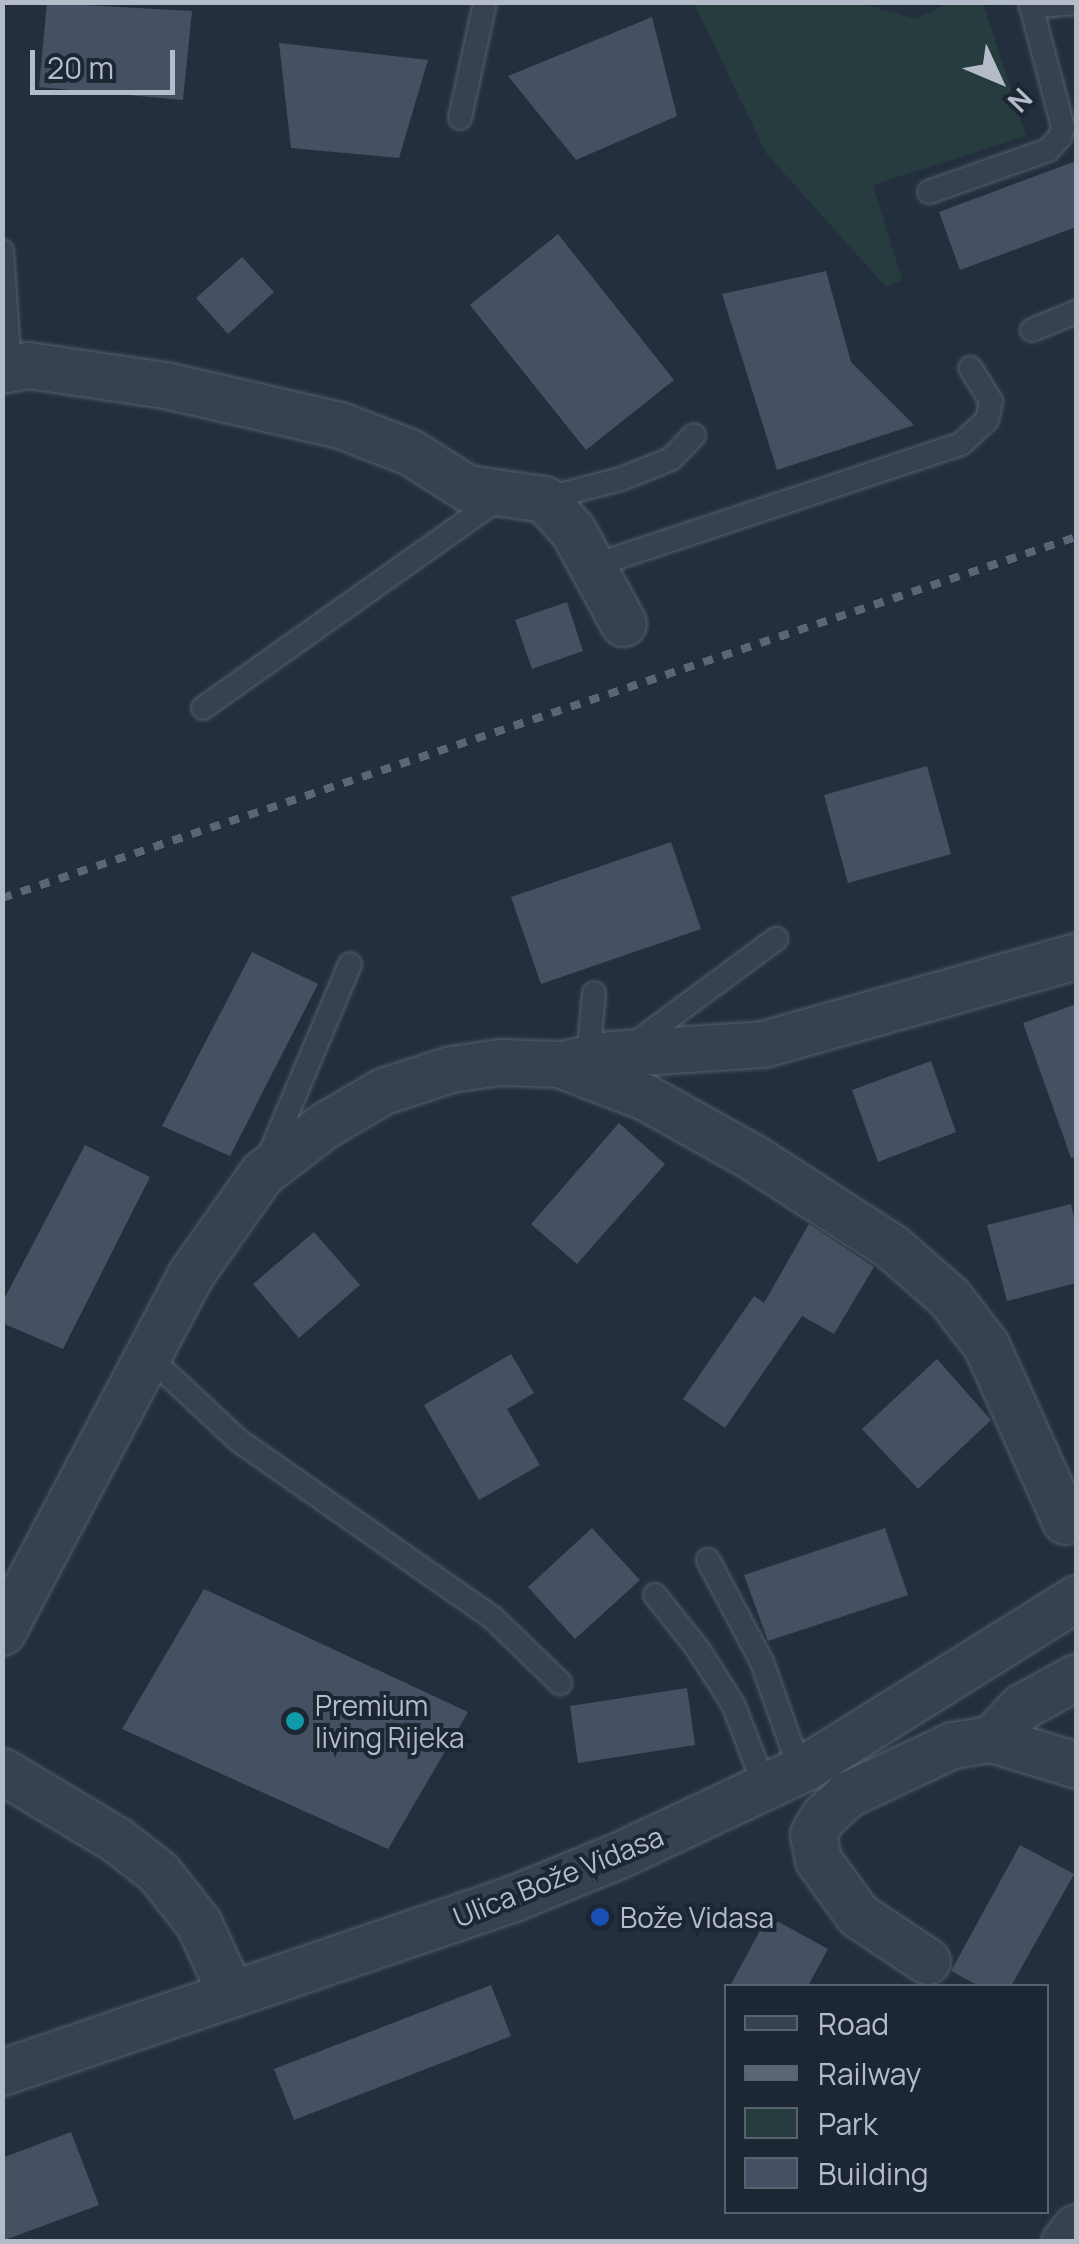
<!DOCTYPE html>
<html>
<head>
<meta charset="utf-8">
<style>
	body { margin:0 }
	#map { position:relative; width:1079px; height:2244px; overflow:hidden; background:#242f3e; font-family:Manrope,sans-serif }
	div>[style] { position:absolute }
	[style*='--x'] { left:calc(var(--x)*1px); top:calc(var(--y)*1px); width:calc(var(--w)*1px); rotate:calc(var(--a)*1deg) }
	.green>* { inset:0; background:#263c3f }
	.building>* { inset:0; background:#455162 }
	.roads { filter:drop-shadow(0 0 2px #565f6c) drop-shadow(0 0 2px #565f6c) }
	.service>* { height:22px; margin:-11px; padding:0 11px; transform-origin:11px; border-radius:11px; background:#38414e }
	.minor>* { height:45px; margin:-22.5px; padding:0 22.5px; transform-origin:22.5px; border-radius:22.5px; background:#38414e }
	.rail>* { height:8px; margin-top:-4px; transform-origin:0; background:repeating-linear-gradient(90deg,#5a6575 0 10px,transparent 0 20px) }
	.dots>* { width:28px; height:28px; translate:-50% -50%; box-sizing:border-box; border:5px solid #1d2633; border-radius:50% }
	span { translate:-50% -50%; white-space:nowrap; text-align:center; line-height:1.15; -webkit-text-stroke:8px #1d2633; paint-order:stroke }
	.poi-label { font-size:28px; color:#b4bcc9 }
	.left { translate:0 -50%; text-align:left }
	.street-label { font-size:28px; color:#b4bcc9 }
	.frame { position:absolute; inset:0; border:5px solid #b4bcc9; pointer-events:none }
	.legend { position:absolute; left:724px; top:1984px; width:325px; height:230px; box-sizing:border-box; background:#1d2633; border:2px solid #59626f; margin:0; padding:12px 18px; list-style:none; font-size:30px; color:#b4bcc9 }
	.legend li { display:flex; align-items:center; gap:20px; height:50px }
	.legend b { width:50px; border:2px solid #59626f }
	.north { position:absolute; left:949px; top:30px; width:100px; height:100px; -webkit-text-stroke:8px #1d2633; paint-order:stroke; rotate:134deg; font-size:28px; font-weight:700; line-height:40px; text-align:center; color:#b4bcc9 }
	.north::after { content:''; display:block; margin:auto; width:35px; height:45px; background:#b4bcc9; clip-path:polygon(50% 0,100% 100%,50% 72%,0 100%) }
	.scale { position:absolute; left:30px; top:50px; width:145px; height:45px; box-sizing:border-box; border:5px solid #b4bcc9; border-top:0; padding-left:12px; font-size:30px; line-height:35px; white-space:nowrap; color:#b4bcc9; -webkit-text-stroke:8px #1d2633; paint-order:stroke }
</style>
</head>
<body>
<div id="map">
	<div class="green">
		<div style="clip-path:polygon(694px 3px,858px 3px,915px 19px,950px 3px,983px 3px,1026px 136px,873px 185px,902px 280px,886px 287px,766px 153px)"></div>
	</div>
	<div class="building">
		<div style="clip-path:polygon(47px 3px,192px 11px,183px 100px,39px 87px)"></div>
		<div style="clip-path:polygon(652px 17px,677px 116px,576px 160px,508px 76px)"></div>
		<div style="clip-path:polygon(279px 43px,428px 60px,399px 158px,291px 148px)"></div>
		<div style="clip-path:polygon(1076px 161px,1076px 227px,960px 270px,939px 212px)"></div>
		<div style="clip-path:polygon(558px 234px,674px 380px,586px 450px,470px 305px)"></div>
		<div style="clip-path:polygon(242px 257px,274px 292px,228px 334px,196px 298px)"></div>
		<div style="clip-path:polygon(826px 271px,851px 362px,914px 425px,777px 470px,722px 294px)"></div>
		<div style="clip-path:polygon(567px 602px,583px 651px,532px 669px,515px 620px)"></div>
		<div style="clip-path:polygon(927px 766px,951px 854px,848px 883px,824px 795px)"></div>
		<div style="clip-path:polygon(671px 842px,701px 929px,541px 984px,511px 897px)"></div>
		<div style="clip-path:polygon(252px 952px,318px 984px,230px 1156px,162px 1126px)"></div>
		<div style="clip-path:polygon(1076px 1004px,1076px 1157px,1071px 1158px,1023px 1023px)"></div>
		<div style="clip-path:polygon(931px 1061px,956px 1132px,878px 1162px,852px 1090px)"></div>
		<div style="clip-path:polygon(619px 1123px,665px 1164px,577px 1264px,531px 1224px)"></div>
		<div style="clip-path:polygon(85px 1145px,150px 1177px,63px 1349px,2px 1323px,2px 1303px)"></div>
		<div style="clip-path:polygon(1071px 1204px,1076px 1227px,1076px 1283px,1007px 1301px,987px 1225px)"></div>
		<div style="clip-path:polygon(809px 1224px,874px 1267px,834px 1334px,802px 1316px,725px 1428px,683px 1399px,754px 1296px,764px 1303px)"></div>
		<div style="clip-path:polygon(314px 1232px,360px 1285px,299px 1338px,253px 1284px)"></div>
		<div style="clip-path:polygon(511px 1354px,534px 1393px,507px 1409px,540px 1465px,479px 1500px,424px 1405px)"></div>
		<div style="clip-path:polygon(937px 1359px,991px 1420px,918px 1489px,862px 1429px)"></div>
		<div style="clip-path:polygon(592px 1528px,640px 1580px,575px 1639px,528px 1587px)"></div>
		<div style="clip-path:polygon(885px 1528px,908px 1595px,768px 1641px,744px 1575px)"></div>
		<div style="clip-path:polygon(204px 1589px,468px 1712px,388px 1849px,122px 1729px)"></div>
		<div style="clip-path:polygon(687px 1688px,695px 1745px,578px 1763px,570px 1706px)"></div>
		<div style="clip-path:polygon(1020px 1845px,1074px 1874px,1011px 1986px,979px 1986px,951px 1971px)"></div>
		<div style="clip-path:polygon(768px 1916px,828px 1949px,808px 1986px,730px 1986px)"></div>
		<div style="clip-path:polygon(491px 1985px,511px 2036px,294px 2120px,274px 2069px)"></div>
		<div style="clip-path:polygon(71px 2132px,99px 2205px,2px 2241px,2px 2158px)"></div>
	</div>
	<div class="roads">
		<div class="service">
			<div style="--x:1031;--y:7;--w:45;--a:-5.1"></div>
			<div style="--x:460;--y:118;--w:119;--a:-77.8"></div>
			<div style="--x:929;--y:192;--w:126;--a:-19.4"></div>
			<div style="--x:1048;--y:150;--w:18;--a:-47"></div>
			<div style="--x:1060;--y:137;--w:10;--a:-73"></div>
			<div style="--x:1063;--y:127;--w:129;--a:-104.8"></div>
			<div style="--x:2;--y:251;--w:118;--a:86.1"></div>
			<div style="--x:1032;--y:330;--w:48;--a:-22.2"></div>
			<div style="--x:544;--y:499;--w:80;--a:-14.6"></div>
			<div style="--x:621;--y:479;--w:54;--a:-21.8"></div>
			<div style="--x:671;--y:459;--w:33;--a:-46"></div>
			<div style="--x:592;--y:566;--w:389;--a:-18.3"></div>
			<div style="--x:961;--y:444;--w:35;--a:-43"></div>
			<div style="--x:987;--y:420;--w:19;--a:-78"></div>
			<div style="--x:991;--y:401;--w:39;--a:-122"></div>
			<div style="--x:203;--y:708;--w:367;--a:-35.3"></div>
			<div style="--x:630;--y:1047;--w:182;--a:-36.5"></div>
			<div style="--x:588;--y:1058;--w:65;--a:-84.7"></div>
			<div style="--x:269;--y:1156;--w:208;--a:-67.1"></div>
			<div style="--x:147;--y:1355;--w:125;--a:43"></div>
			<div style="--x:238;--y:1440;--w:310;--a:34.9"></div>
			<div style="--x:492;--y:1617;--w:95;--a:44.1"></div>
			<div style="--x:708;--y:1560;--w:115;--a:62.1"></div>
			<div style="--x:762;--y:1662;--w:114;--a:70.6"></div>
			<div style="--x:655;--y:1595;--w:69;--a:51.5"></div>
			<div style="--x:698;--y:1649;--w:65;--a:57.5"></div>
			<div style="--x:733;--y:1704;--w:89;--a:68.9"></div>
		</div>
		<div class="minor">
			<div style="--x:2;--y:370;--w:26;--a:-11"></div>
			<div style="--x:28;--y:365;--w:138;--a:8.3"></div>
			<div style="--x:165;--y:385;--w:180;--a:12.9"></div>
			<div style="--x:340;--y:425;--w:75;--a:21.1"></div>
			<div style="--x:410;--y:452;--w:67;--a:32.3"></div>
			<div style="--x:467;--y:488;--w:78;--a:8.1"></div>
			<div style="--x:544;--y:499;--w:43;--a:47.8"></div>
			<div style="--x:573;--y:531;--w:105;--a:61.5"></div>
			<div style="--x:561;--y:1064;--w:50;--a:-11.5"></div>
			<div style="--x:610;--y:1054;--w:153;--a:-3.7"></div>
			<div style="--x:763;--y:1044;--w:325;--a:-15.7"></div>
			<div style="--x:2;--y:1632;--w:403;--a:-62.2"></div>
			<div style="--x:190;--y:1275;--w:125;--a:-54.8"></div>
			<div style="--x:262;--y:1173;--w:79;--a:-37.3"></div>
			<div style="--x:325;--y:1125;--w:67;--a:-30.4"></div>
			<div style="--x:383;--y:1091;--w:71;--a:-17.9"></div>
			<div style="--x:451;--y:1069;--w:49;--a:-8.1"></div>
			<div style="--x:500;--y:1062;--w:59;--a:1.9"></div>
			<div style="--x:559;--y:1064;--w:92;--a:21"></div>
			<div style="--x:645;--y:1097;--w:125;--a:29.2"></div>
			<div style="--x:754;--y:1158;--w:164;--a:32.8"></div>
			<div style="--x:892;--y:1247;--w:76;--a:41.3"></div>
			<div style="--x:949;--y:1297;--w:61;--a:52.4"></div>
			<div style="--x:986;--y:1345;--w:193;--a:65.8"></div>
			<div style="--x:991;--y:1739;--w:44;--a:-46.8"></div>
			<div style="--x:1021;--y:1707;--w:63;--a:-28.6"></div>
			<div style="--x:2;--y:1771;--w:134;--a:31"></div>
			<div style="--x:117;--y:1840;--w:52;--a:38"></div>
			<div style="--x:158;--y:1872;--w:66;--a:51.7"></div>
			<div style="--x:199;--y:1924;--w:77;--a:65.4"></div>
			<div style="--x:927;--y:1961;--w:83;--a:-146.3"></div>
			<div style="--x:858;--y:1915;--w:68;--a:-126"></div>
			<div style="--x:818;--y:1860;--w:26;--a:-101"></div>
			<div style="--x:813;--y:1834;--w:20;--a:-60"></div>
			<div style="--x:823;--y:1817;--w:34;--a:-43"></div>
			<div style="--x:848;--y:1794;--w:115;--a:-25.2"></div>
			<div style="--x:952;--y:1745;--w:39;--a:-9"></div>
			<div style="--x:991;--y:1739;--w:89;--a:17"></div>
			<div style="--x:2;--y:2072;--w:541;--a:-18.77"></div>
			<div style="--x:514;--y:1898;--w:113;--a:-22.3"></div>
			<div style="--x:619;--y:1855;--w:207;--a:-25.2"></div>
			<div style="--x:806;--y:1767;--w:319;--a:-32"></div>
			<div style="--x:1064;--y:2242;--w:19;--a:-51"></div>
		</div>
	</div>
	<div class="rail">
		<div style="--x:2;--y:898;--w:1133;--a:-18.58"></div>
	</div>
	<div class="dots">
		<div style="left:295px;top:1721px;background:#0f9aa8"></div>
		<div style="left:600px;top:1917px;background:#1a4fb4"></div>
	</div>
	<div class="poi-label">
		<span class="left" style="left:315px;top:1721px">Premium<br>living Rijeka</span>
		<span class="left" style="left:620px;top:1917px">Bože Vidasa</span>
	</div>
	<div class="street-label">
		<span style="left:558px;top:1876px;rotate:-22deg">Ulica Bože Vidasa</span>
	</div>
	<div class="frame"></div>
	<ul class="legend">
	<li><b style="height:12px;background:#38414e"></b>Road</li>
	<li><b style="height:12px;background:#5a6575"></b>Railway</li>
	<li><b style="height:28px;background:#263c3f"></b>Park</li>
	<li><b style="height:28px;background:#455162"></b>Building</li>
	</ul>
	<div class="north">N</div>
	<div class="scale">20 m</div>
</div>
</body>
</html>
